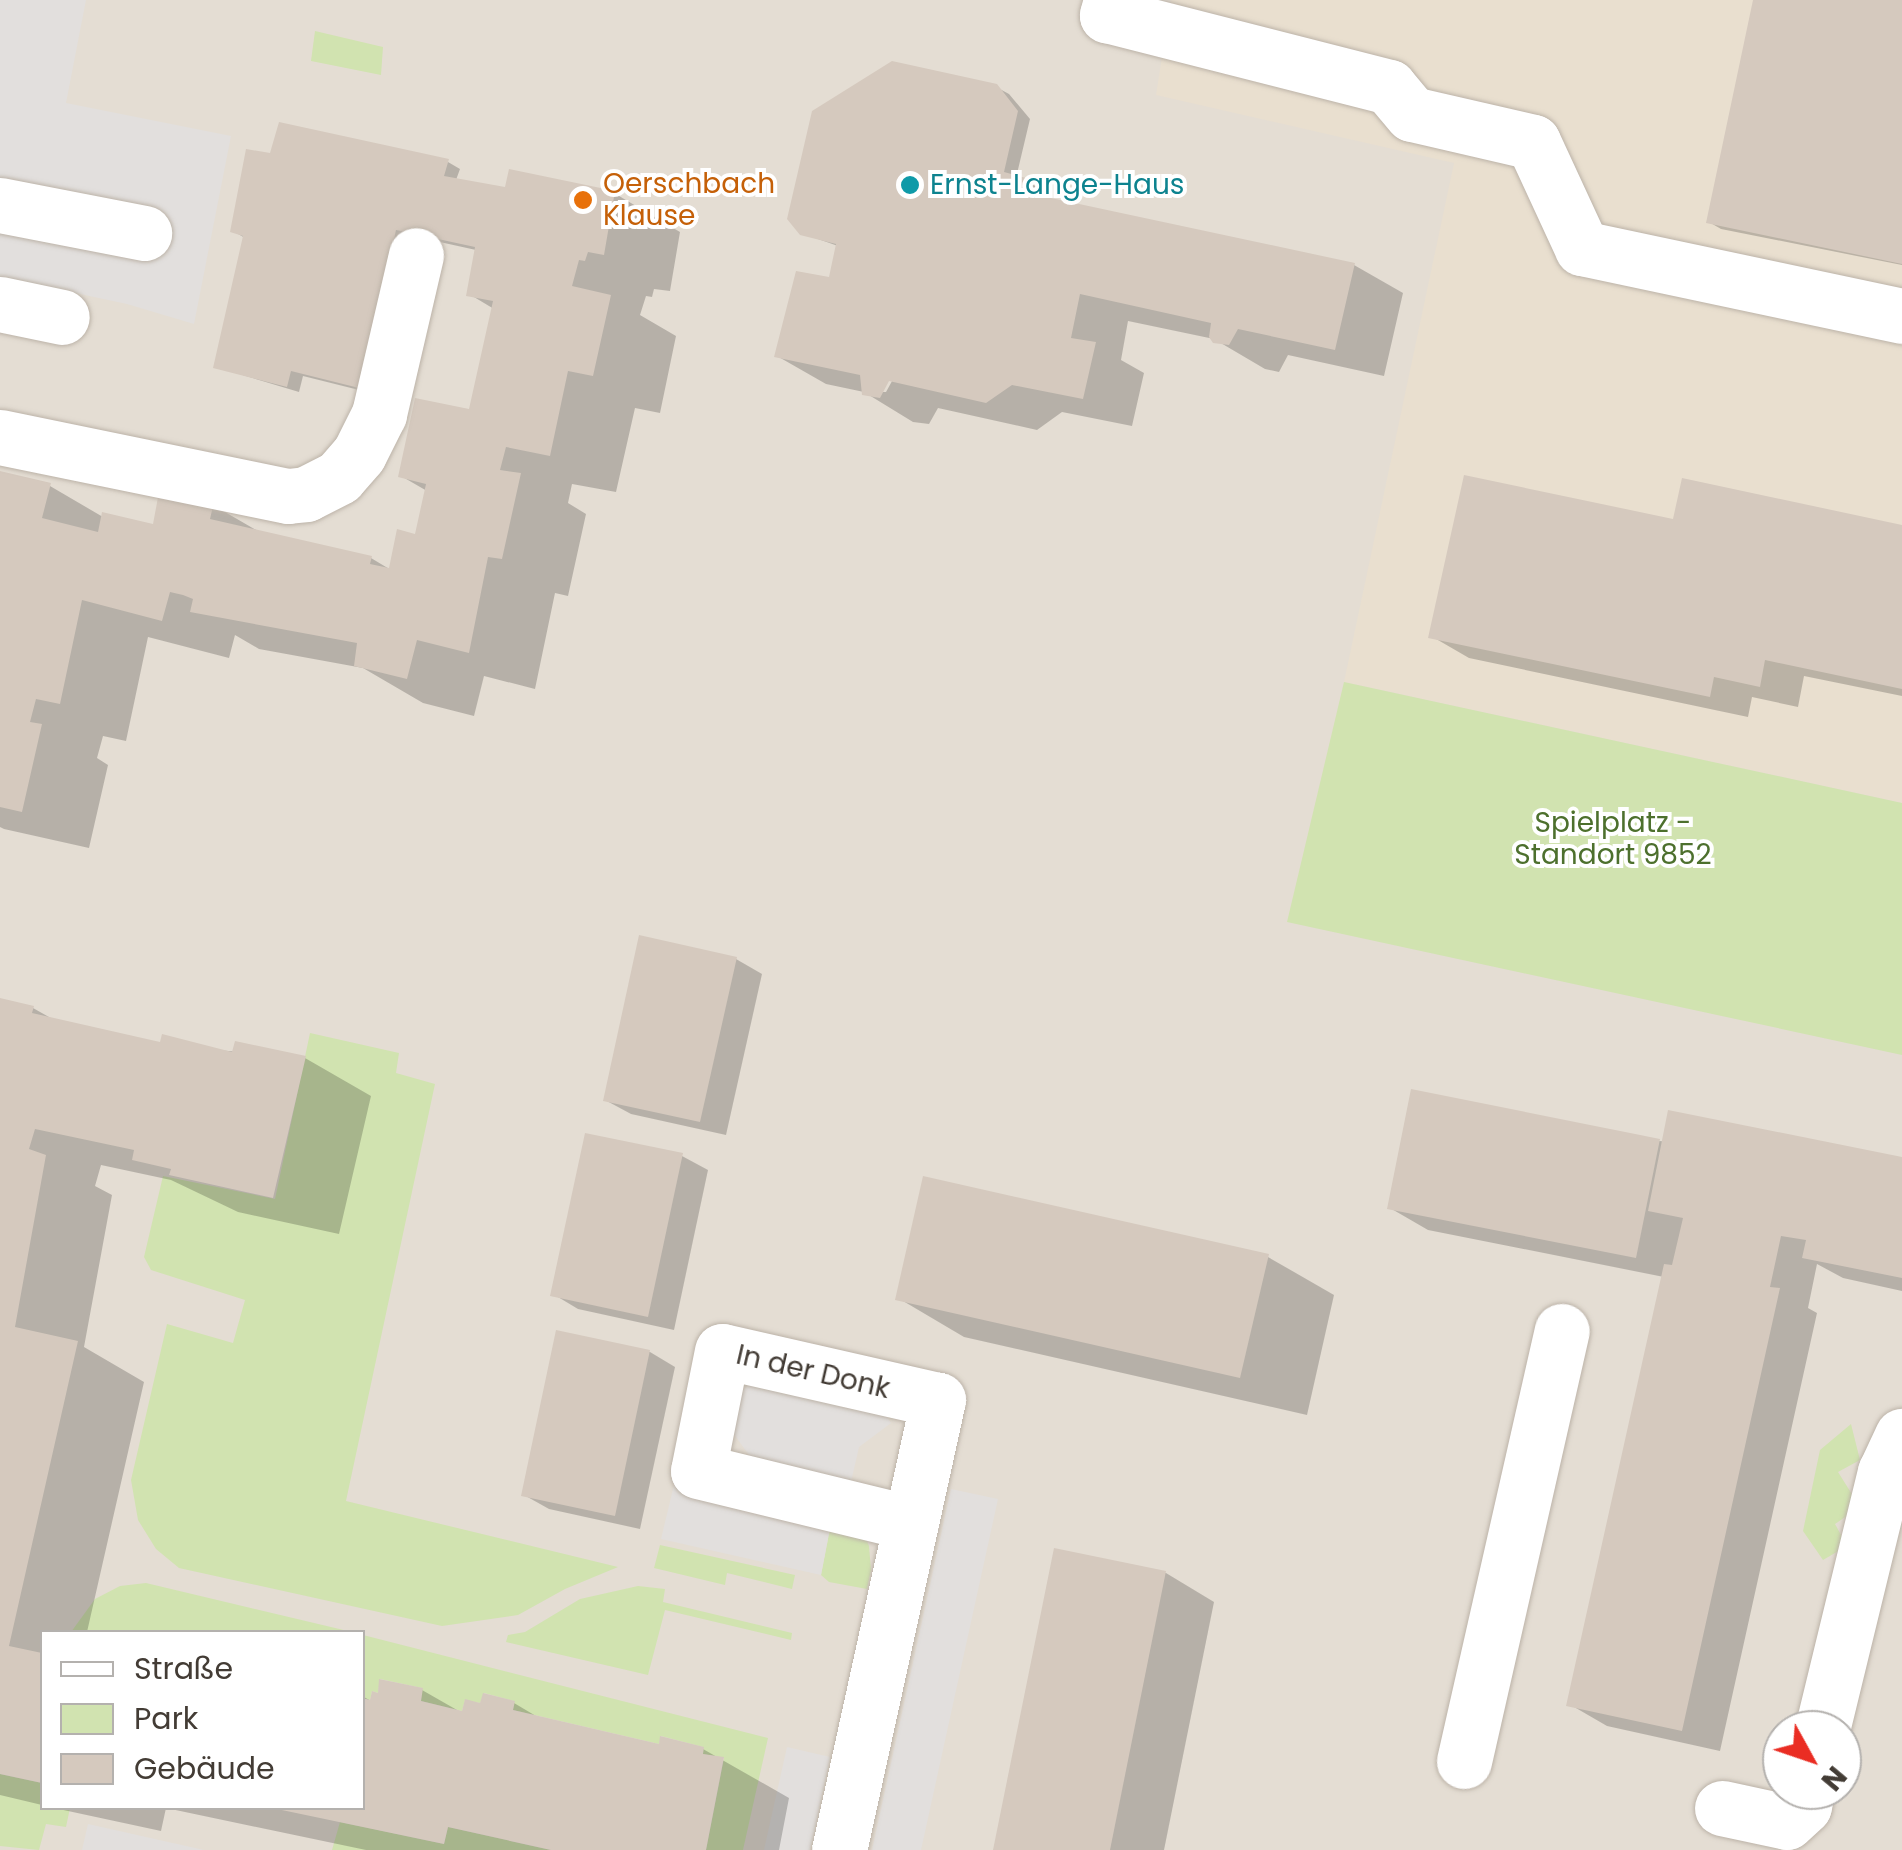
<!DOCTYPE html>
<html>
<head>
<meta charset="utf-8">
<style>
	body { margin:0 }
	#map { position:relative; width:1902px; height:1850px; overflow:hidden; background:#f1ece5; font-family:Poppins,sans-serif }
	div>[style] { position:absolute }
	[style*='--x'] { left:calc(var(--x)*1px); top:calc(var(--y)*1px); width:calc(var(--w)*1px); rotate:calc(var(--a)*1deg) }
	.residential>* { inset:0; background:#e4ddd3 }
	.education>* { inset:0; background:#e9dfcf }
	.green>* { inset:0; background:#d1e3b0 }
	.parking>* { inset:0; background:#e2dfdd }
	.shadow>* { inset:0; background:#0003 }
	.building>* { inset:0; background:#d5c9be }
	.roads { filter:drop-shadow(0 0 2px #bcb3a8) drop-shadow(0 0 2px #bcb3a8) }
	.minor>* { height:55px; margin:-27.5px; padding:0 27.5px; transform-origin:27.5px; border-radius:27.5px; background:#fff }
	.dots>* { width:28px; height:28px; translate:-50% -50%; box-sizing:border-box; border:5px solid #fff; border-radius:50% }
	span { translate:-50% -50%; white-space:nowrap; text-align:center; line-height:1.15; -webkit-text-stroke:8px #fff; paint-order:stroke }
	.food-label { font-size:28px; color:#c56008 }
	.left { translate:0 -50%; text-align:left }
	.culture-label { font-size:28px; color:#0d838f }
	.park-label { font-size:28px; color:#4d702d }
	.street-label { font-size:28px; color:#433c35 }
	.legend { position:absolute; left:40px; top:1630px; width:325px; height:180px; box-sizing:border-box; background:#fff; border:2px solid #b4b1ae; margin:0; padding:12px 18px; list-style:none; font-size:30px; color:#433c35 }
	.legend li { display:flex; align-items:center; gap:20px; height:50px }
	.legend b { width:50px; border:2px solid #b4b1ae }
	.north { position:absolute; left:1762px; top:1710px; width:100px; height:100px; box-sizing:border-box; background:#fff; border:2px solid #b4b1ae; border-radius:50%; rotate:130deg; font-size:28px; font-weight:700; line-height:40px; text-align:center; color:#433c35 }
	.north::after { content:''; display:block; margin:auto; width:35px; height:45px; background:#ea2d23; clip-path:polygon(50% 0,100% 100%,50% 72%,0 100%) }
</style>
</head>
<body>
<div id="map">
	<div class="residential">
		<div style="clip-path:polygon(evenodd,0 0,1902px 0,1902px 1850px,0 1850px,0 0,42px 1632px,362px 1632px,362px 1808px,42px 1808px,42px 1632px,0 0,1782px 1730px,1842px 1730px,1842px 1790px,1782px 1790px,1782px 1730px)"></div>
	</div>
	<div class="education">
		<div style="clip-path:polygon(1171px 0,1902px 0,1902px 803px,1344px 682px,1454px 163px,1156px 95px)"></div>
	</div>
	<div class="green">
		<div style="clip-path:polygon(315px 31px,383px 47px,381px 75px,311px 61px)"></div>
		<div style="clip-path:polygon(1344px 682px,1902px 803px,1902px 1055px,1287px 922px)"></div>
		<div style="clip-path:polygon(310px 1033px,399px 1053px,396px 1073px,435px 1084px,346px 1501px,618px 1567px,565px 1589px,518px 1615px,442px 1626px,179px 1568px,156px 1549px,138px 1520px,131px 1480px,167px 1324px,233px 1343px,245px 1300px,151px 1270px,144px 1257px,163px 1176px,275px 1199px)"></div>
		<div style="clip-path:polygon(1851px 1424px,1860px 1460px,1838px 1472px,1860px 1507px,1835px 1524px,1847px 1546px,1823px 1560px,1803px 1531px,1820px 1450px)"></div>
		<div style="clip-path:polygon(832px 1518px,865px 1537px,869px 1546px,871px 1570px,867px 1589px,829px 1582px,821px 1575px)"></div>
		<div style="clip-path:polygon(660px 1545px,795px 1575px,792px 1589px,727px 1573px,725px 1585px,654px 1568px)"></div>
		<div style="clip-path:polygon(146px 1583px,352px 1632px,71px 1632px,95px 1599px,120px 1586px)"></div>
		<div style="clip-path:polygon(638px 1586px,665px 1589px,663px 1602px,792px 1633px,791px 1640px,665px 1610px,648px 1675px,506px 1642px,508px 1635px,525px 1632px,580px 1599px)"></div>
		<div style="clip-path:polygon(363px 1635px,768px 1738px,743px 1850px,706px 1850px,724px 1758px,703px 1754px,703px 1747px,661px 1736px,659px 1744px,513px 1710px,514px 1701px,484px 1693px,480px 1703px,465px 1700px,462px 1711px,421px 1701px,422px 1688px,380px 1679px,378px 1693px,372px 1691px,370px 1700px,363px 1698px)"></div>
		<div style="clip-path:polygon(0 1774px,42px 1783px,42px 1808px,70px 1808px,66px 1827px,46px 1824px,39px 1850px,0 1846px)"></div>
		<div style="clip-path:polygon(340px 1822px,444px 1844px,448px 1827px,551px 1850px,332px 1850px)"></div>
	</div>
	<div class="parking">
		<div style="clip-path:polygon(0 0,86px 0,66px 103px,231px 136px,194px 324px,127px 304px,0 277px)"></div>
		<div style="clip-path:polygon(760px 1377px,876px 1401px,891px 1423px,859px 1447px,851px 1482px,754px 1462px,731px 1430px,735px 1396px)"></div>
		<div style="clip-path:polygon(674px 1485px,832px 1518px,821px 1575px,661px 1539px)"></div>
		<div style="clip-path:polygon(951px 1489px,998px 1499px,921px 1850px,872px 1850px)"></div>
		<div style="clip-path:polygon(787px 1747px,830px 1757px,810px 1850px,764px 1850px)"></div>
		<div style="clip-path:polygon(88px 1824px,204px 1850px,82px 1850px)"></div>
	</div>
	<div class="shadow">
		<div style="clip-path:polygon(1756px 0,1902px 0,1902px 265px,1721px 229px,1709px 222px)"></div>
		<div style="clip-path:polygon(evenodd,996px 87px,1009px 94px,1030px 119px,1016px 178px,1038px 187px,1035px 198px,1354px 265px,1403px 293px,1384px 376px,1288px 355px,1279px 372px,1265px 369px,1214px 339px,1128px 321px,1121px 360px,1144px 373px,1132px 426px,1062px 412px,1037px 430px,938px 408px,929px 424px,913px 422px,864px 392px,826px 384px,777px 356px,830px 280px,838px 246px,801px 233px,996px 87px,892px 369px,897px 372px,886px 392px,880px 392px,892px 369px)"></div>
		<div style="clip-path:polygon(272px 156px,448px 162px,460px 169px,456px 180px,504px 189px,614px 193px,680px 232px,670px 291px,654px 289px,652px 297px,646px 296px,640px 315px,676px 336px,660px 413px,635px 408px,616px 492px,572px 484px,568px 503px,586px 514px,568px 596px,555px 593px,535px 689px,484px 676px,474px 716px,423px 703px,363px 668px,259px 649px,235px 635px,229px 658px,148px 637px,126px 741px,103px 736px,97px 758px,108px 765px,89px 848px,4px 829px,0 827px,0 474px,50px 486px,103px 517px,154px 527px,213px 505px,263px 534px,371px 558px,391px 570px,417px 537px,427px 491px,401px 476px,471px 412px,494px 309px,469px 294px,476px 250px,408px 235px,375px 394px,303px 376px,299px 392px,216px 367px,245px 238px,233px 231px)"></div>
		<div style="clip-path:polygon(1675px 522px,1902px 528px,1902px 696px,1804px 676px,1798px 707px,1752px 697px,1748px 717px,1469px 658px,1431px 636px)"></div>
		<div style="clip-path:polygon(736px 959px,762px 974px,726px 1135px,631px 1114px,605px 1100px)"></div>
		<div style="clip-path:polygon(0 1001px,33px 1008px,56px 1021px,162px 1045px,305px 1058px,371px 1096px,339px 1234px,238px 1212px,171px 1180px,101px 1165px,95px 1186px,112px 1195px,84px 1347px,144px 1382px,87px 1632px,42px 1632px,42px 1805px,0 1795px)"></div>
		<div style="clip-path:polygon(1659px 1141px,1902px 1159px,1902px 1291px,1843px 1278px,1817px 1264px,1808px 1308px,1817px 1313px,1720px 1751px,1607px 1726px,1569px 1704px,1664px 1277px,1428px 1230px,1390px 1208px)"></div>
		<div style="clip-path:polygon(682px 1156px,708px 1170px,674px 1330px,578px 1309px,553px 1294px)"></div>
		<div style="clip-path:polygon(1268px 1257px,1334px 1295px,1307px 1415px,964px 1337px,898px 1298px)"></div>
		<div style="clip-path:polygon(558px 1333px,650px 1352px,675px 1367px,640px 1529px,549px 1509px,524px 1495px)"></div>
		<div style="clip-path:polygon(1056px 1551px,1166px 1573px,1214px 1602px,1164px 1850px,995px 1850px)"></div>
		<div style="clip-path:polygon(422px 1690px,464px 1714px,482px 1706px,514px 1703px,541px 1719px,661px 1747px,703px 1749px,789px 1798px,779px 1850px,366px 1850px,166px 1808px,161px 1831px,54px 1808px,362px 1808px,362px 1696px,373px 1702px)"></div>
	</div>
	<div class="building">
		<div style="clip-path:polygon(1753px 0,1902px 0,1902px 264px,1706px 223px)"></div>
		<div style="clip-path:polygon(892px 61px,997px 84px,1018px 111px,1004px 172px,1026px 178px,1023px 192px,1355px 263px,1335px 350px,1238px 329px,1229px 345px,1213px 343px,1209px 337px,1211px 323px,1080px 294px,1071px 338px,1096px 342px,1083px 399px,1012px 385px,986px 403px,889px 381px,880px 398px,862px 395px,860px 375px,774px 357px,796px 271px,829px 277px,836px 244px,800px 235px,787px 219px,812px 111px)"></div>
		<div style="clip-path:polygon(279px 122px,449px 159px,444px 176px,505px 187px,509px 169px,615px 191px,604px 255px,588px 252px,585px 261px,579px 260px,572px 286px,611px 295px,593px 376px,568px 371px,550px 456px,506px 447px,500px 470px,521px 473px,502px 559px,488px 557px,469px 653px,417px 640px,407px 679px,354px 666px,357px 643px,190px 612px,193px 599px,183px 595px,170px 592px,162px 621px,82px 600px,60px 704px,36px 699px,30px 722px,42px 724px,22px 812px,0 807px,0 471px,51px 483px,42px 518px,98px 532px,102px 512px,153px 524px,159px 492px,214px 502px,210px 519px,372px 556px,370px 564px,389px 568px,397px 529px,415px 534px,426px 484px,398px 477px,415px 398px,469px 409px,493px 301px,466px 296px,475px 247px,396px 230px,363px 389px,291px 371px,287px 387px,213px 368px,243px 236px,230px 232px,246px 149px,270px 153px)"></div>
		<div style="clip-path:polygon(1464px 475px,1673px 519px,1682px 478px,1902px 525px,1902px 689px,1765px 660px,1760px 687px,1714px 677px,1710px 697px,1428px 638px)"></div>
		<div style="clip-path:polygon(639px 935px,737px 957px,700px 1122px,603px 1101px)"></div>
		<div style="clip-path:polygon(0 998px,34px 1006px,32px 1013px,160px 1042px,162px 1034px,232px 1052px,235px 1041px,306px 1056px,273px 1198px,169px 1175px,171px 1169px,132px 1160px,134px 1150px,35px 1129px,29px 1149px,46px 1155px,15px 1327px,78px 1341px,9px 1646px,42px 1653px,42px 1783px,0 1774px)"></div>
		<div style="clip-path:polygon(1411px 1089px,1660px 1139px,1636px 1258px,1387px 1209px)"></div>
		<div style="clip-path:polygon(1668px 1110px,1902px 1157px,1902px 1278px,1802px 1258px,1806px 1240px,1781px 1236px,1770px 1287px,1780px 1288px,1682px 1731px,1566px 1706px,1664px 1264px,1672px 1265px,1683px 1218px,1648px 1211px)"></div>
		<div style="clip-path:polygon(585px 1133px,683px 1153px,648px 1317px,550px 1296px)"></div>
		<div style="clip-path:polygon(923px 1176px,1269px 1254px,1240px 1378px,895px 1300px)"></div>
		<div style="clip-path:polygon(556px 1330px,650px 1350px,615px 1516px,521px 1496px)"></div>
		<div style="clip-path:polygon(1054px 1548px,1166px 1571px,1110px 1850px,993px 1850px)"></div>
		<div style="clip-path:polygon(379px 1679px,423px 1688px,421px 1701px,462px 1711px,465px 1699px,480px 1703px,483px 1693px,515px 1701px,513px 1710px,659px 1744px,660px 1736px,704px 1747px,703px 1754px,724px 1757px,706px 1850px,551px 1850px,448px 1827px,444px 1844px,277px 1809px,362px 1808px,362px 1698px,370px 1700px,372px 1691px,378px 1693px)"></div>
	</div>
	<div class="roads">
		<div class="minor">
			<div style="--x:1111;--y:0;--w:16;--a:105"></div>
			<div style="--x:1107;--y:15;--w:291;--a:14.3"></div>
			<div style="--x:1389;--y:87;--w:35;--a:50"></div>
			<div style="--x:1412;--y:114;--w:124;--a:13"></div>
			<div style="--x:1533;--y:142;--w:117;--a:65.2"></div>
			<div style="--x:1582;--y:248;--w:327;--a:12"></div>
			<div style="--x:0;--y:205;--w:147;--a:11"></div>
			<div style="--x:0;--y:304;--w:63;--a:11.8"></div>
			<div style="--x:0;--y:437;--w:294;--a:11.6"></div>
			<div style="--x:288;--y:496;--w:18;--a:-6"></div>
			<div style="--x:306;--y:494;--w:37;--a:-27"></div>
			<div style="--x:339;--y:477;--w:30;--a:-49"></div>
			<div style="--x:359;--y:454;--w:45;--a:-63.4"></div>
			<div style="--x:379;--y:414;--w:163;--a:-76.9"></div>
			<div style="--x:1822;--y:1730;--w:266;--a:-76.3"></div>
			<div style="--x:1885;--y:1472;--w:40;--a:-65"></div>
			<div style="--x:1464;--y:1761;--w:441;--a:-77.2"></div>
			<div style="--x:1722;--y:1808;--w:66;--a:12.2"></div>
			<div style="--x:1787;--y:1822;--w:23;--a:-43"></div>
			<div style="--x:1804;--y:1806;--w:16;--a:-79"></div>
			<div style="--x:839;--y:1850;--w:461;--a:-77.6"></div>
			<div style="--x:938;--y:1400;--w:221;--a:-167.2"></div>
			<div style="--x:722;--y:1351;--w:122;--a:101.3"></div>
			<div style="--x:698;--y:1471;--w:219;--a:13.7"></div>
		</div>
	</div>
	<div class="dots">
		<div style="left:910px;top:185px;background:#0f9aa8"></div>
		<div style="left:583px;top:200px;background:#e8710a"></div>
	</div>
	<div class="food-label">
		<span class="left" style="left:603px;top:200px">Oerschbach<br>Klause</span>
	</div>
	<div class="culture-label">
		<span class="left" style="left:930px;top:185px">Ernst-Lange-Haus</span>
	</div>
	<div class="park-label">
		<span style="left:1613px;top:839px">Spielplatz -<br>Standort 9852</span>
	</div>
	<div class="street-label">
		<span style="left:813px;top:1372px;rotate:13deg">In der Donk</span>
	</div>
	<ul class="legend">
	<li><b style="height:12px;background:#fff"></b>Straße</li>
	<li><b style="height:28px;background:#d1e3b0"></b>Park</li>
	<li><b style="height:28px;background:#d5c9be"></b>Gebäude</li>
	</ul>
	<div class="north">N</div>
</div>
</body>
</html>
